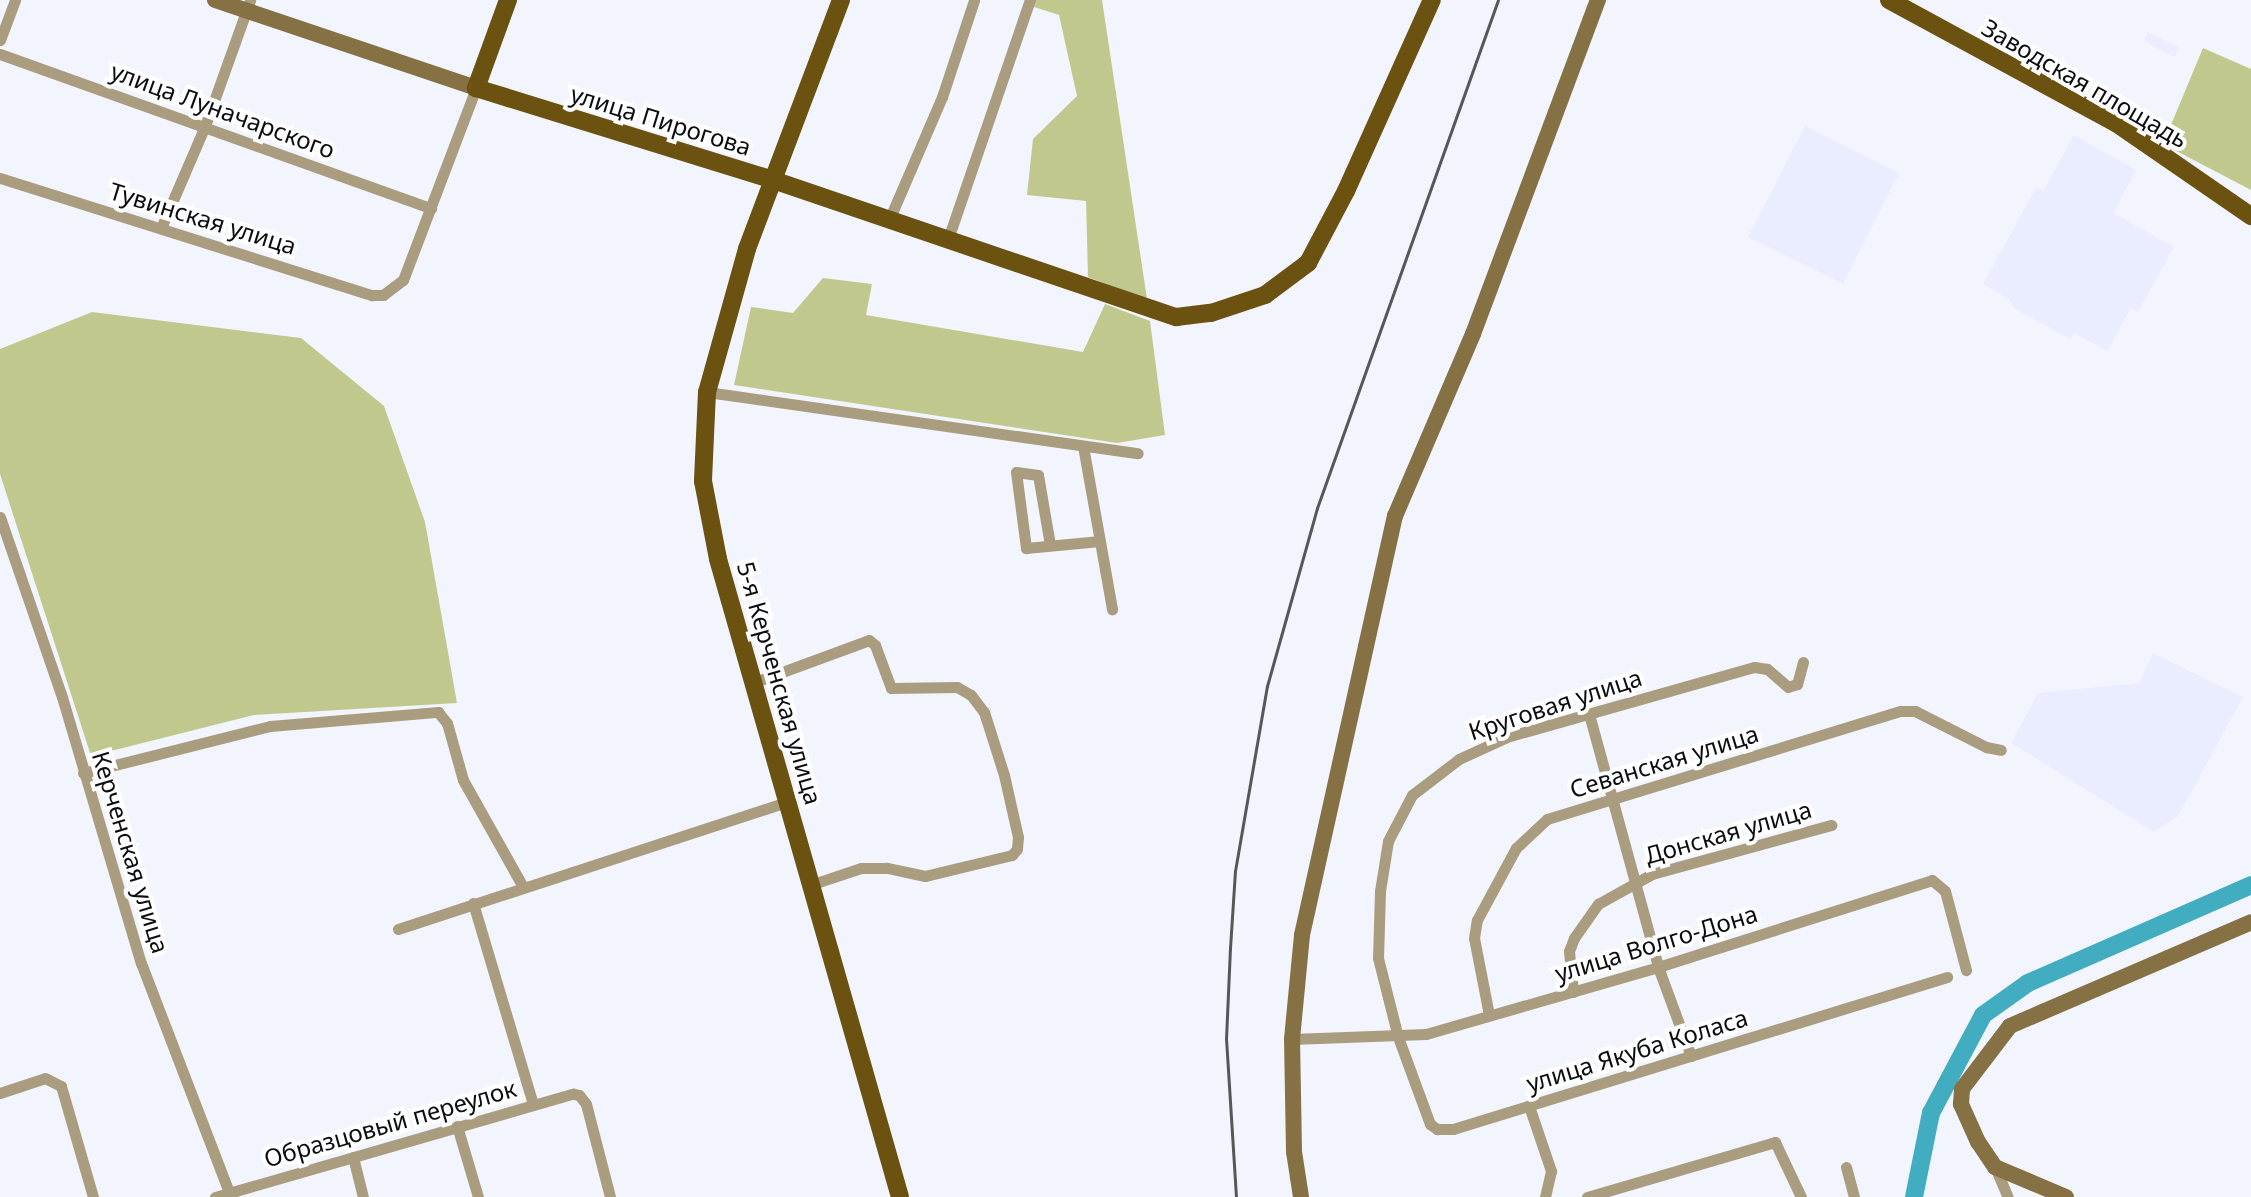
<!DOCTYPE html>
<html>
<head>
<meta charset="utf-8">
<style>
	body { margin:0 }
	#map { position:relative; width:2251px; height:1197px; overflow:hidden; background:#f3f5fe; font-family:"Noto Sans",sans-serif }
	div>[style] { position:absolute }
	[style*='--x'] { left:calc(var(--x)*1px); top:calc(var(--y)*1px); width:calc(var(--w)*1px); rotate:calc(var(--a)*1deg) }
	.built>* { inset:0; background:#eaecff }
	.green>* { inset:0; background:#c1c88d }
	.river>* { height:18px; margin:-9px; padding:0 9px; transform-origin:9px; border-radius:9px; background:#42adc1 }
	.street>* { height:11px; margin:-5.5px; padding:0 5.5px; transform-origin:5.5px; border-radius:5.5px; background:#aa9c7e }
	.secondary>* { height:16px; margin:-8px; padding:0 8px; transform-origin:8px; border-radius:8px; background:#857143 }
	.primary>* { height:18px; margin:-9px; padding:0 9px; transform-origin:9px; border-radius:9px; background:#6b5210 }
	.rail>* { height:3px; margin:-1.5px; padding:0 1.5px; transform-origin:1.5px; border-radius:1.5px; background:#55575b }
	span { translate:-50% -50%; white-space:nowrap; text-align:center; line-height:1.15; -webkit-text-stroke:8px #fff; paint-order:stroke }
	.street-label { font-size:24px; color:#0c0d10 }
</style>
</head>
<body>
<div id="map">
	<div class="built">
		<div style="clip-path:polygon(2148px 32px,2179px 48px,2174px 57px,2144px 41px)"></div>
		<div style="clip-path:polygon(1805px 126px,1899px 173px,1843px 284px,1748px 237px)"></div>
		<div style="clip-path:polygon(2074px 135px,2136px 170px,2113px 213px,2174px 247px,2138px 312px,2131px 308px,2107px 351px,2074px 333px,2070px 339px,2014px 308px,2009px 299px,1983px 284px,2036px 188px,2043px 191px)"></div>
		<div style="clip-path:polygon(2153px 653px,2243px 697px,2178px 816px,2154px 832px,2011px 743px,2038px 693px,2139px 683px)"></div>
	</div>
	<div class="green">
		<div style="clip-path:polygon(1033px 0,1102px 0,1147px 299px,1088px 277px,1086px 201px,1027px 195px,1033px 139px,1077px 96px,1059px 15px,1031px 6px)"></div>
		<div style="clip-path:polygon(2203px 48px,2251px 69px,2251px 190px,2163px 144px)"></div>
		<div style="clip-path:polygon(823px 278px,872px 284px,866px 315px,1083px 352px,1105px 304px,1150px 321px,1165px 435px,1117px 443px,734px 385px,751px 307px,793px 313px)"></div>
		<div style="clip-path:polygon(92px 312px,301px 338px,384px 406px,425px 522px,457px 703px,254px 715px,91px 756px,0 474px,0 349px)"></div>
	</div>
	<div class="river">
		<div style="--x:1914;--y:1197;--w:86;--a:-78.6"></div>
		<div style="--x:1931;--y:1113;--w:111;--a:-62"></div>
		<div style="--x:1983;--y:1015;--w:55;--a:-35.4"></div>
		<div style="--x:2028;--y:983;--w:244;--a:-23.7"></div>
	</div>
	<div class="street">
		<div style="--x:0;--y:40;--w:43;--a:-69.4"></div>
		<div style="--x:0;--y:54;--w:458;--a:19.7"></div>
		<div style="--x:0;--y:178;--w:390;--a:17.5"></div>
		<div style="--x:372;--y:295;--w:11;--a:0"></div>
		<div style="--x:383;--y:295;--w:25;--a:-37"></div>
		<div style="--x:403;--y:280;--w:205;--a:-69.2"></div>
		<div style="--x:889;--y:220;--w:134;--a:-66.7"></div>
		<div style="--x:942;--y:97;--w:102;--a:-71.7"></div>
		<div style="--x:161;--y:228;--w:111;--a:-66.7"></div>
		<div style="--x:205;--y:126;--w:134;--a:-70.3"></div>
		<div style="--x:948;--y:239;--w:253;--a:-71.1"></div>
		<div style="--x:707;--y:392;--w:435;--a:8.1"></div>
		<div style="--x:1083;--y:446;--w:166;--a:79.9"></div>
		<div style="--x:0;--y:517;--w:190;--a:71"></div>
		<div style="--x:62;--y:697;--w:277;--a:73.5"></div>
		<div style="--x:141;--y:963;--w:251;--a:69"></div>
		<div style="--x:1050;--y:545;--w:71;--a:-99.7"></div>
		<div style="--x:1038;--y:475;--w:22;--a:-172"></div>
		<div style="--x:1016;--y:472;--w:77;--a:82.5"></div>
		<div style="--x:1026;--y:548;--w:74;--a:-5.4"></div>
		<div style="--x:1803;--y:662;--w:23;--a:105"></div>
		<div style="--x:1797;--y:684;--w:9;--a:162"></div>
		<div style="--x:1788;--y:687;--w:28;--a:-139"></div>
		<div style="--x:1767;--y:669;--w:13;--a:-171"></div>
		<div style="--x:1754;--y:667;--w:257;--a:164.2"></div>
		<div style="--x:1507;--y:737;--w:53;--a:155.4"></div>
		<div style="--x:1459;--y:759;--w:59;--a:142.5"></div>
		<div style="--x:1412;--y:795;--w:52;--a:117.6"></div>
		<div style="--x:1388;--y:841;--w:51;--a:99.1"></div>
		<div style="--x:1380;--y:891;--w:67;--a:91.7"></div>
		<div style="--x:1378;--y:958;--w:81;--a:75.8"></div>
		<div style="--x:1398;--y:1037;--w:93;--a:69.8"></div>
		<div style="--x:1430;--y:1124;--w:9;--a:36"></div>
		<div style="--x:1437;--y:1129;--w:16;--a:0"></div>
		<div style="--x:1453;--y:1129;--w:517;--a:-17.1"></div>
		<div style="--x:755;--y:682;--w:121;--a:-20.2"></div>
		<div style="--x:869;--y:640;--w:8;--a:40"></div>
		<div style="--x:875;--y:645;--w:46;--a:69.6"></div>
		<div style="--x:891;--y:688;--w:66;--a:-0.9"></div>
		<div style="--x:957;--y:687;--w:16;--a:30"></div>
		<div style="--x:971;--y:695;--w:21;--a:53"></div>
		<div style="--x:984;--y:712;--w:66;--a:72.4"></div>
		<div style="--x:1004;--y:775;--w:64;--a:77.3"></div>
		<div style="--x:1018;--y:837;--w:12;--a:95"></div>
		<div style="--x:1017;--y:849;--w:8;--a:130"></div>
		<div style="--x:1012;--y:855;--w:89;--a:166.4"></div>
		<div style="--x:925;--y:876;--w:40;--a:-168"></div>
		<div style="--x:886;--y:868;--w:25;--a:180"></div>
		<div style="--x:861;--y:868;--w:51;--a:161.6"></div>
		<div style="--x:1589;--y:714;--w:262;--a:74.7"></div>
		<div style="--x:1658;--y:967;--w:95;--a:69.7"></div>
		<div style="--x:83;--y:773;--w:193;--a:-14.1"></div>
		<div style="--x:270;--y:726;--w:169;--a:-4.8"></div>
		<div style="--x:438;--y:712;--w:14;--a:51"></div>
		<div style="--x:447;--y:723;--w:59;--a:74.3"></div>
		<div style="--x:463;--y:780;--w:123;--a:60.7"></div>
		<div style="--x:473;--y:903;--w:210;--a:73.4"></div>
		<div style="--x:398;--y:929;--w:411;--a:-18.1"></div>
		<div style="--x:1573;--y:992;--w:41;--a:-95.6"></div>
		<div style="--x:1569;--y:951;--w:14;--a:-69"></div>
		<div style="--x:1574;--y:938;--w:42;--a:-54.8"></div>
		<div style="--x:1598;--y:904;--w:62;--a:-29.1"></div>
		<div style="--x:1652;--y:874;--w:186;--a:-15.3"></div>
		<div style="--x:1489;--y:1015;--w:78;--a:-101"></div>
		<div style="--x:1474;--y:938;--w:18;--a:-81"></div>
		<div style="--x:1477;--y:920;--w:82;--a:-61.6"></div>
		<div style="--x:1516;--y:848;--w:42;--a:-43.1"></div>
		<div style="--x:1547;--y:819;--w:370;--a:-17"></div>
		<div style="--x:1901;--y:711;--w:14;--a:0"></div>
		<div style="--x:1915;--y:711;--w:80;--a:26.9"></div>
		<div style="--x:1986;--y:747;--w:15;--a:11"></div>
		<div style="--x:1292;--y:1039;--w:134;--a:-2.1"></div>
		<div style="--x:1426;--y:1034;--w:241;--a:-16.1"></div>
		<div style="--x:1658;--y:967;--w:287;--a:-17.6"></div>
		<div style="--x:1932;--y:880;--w:17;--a:40"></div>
		<div style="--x:1945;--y:891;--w:82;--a:75.1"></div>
		<div style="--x:0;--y:1093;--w:47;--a:-18.4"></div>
		<div style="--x:45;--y:1078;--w:18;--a:27"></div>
		<div style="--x:61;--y:1086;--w:116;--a:73.9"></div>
		<div style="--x:1529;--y:1106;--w:69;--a:71.3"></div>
		<div style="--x:1551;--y:1171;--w:27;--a:103"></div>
		<div style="--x:457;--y:1126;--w:74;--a:73.5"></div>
		<div style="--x:353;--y:1157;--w:41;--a:76"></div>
		<div style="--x:1846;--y:1167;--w:31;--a:75"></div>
		<div style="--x:1995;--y:1167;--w:33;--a:67"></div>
		<div style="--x:215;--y:1197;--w:373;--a:-16.1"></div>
		<div style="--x:573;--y:1094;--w:6;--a:9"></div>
		<div style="--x:579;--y:1095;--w:11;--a:52"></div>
		<div style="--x:586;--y:1104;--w:96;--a:75.5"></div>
		<div style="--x:1587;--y:1197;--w:196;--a:-16.3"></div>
		<div style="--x:1775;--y:1142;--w:61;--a:64.7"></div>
	</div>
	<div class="secondary">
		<div style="--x:215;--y:0;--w:275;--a:18.6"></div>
		<div style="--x:1301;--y:1197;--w:46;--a:-98.8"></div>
		<div style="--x:1294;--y:1152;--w:113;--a:-91"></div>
		<div style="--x:1292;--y:1039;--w:104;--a:-84.5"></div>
		<div style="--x:1302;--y:935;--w:429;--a:-77.5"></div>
		<div style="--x:1395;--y:516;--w:198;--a:-66.8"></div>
		<div style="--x:1473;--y:334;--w:357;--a:-69.5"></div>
		<div style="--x:2066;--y:1197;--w:77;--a:-157.1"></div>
		<div style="--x:1995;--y:1167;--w:30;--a:-124"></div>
		<div style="--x:1978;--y:1142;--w:42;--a:-114.1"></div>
		<div style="--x:1961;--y:1104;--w:15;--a:-86"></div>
		<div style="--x:1962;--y:1089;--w:79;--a:-52.7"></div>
		<div style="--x:2010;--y:1026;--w:262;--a:-23.3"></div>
	</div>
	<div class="primary">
		<div style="--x:508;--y:0;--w:94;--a:110"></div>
		<div style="--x:476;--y:88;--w:311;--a:17.2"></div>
		<div style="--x:773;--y:180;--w:426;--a:18.8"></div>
		<div style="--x:1176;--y:317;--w:35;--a:-7"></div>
		<div style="--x:1211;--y:313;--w:57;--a:-18.4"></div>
		<div style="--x:1265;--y:295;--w:54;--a:-36.7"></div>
		<div style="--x:1308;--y:263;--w:81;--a:-62.2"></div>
		<div style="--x:1346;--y:191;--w:209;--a:-65.8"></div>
		<div style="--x:841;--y:0;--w:266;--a:110.7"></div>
		<div style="--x:747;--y:249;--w:148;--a:105.6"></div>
		<div style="--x:707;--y:392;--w:89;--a:92.6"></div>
		<div style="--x:703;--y:481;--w:79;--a:79.1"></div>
		<div style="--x:718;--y:559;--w:663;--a:74.08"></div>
		<div style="--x:1889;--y:0;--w:258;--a:28.5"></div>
		<div style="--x:2116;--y:123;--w:164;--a:34.6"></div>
	</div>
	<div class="rail">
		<div style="--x:1236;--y:1197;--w:158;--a:-93.6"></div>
		<div style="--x:1226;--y:1039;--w:91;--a:-87.5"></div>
		<div style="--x:1230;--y:948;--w:77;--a:-86.3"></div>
		<div style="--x:1235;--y:871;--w:188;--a:-80.2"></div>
		<div style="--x:1267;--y:686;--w:185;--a:-74.3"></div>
		<div style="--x:1317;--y:508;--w:539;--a:-70.39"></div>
	</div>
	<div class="street-label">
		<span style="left:2085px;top:83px;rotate:30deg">Заводская площадь</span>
		<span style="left:223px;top:110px;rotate:20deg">улица Луначарского</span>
		<span style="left:661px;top:120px;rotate:17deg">улица Пирогова</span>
		<span style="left:203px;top:218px;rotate:17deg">Тувинская улица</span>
		<span style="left:780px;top:683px;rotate:74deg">5-я Керченская улица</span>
		<span style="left:1555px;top:704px;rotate:-18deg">Круговая улица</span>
		<span style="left:1664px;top:761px;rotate:-17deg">Севанская улица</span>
		<span style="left:1728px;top:832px;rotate:-16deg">Донская улица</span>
		<span style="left:131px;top:852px;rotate:73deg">Керченская улица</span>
		<span style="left:1656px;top:943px;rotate:-17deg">улица Волго-Дона</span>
		<span style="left:1637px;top:1050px;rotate:-17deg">улица Якуба Коласа</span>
		<span style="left:390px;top:1123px;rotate:-16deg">Образцовый переулок</span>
	</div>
</div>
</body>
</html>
